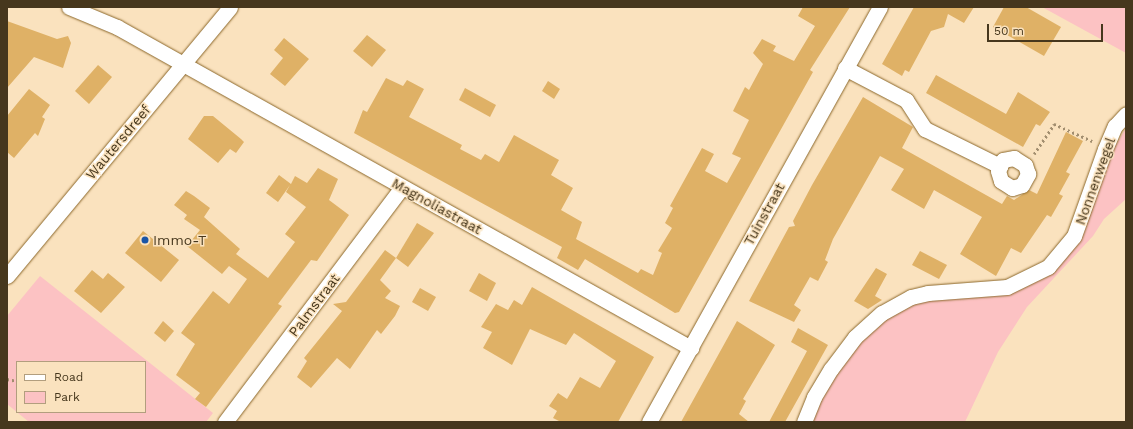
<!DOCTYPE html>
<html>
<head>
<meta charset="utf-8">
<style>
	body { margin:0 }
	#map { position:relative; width:1133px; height:429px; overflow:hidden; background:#fae2be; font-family:"Work Sans",sans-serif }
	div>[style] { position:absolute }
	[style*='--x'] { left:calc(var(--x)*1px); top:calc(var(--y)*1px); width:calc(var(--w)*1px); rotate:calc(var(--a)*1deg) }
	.green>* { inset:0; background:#fcc2c3 }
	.building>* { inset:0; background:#dfb166 }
	.path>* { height:2.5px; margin-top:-1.25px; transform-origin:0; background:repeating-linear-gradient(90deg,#a28e6f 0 2px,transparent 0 5px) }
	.roads { filter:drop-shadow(0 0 1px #8b672a) drop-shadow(0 0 1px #8b672a) }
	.minor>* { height:15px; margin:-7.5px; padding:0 7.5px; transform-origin:7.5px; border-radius:7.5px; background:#fff }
	.dots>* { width:11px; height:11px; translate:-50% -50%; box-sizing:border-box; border:2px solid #fae2be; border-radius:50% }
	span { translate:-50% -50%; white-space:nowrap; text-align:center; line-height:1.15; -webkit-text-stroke:3px #fae2be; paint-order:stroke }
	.street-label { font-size:14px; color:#46371d }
	.poi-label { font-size:14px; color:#46371d }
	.left { translate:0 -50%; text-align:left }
	.frame { position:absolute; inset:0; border:8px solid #46371d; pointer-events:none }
	.legend { position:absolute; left:16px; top:361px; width:130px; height:52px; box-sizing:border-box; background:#fae2be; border:1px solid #b29e7e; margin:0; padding:5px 7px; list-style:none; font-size:12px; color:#46371d }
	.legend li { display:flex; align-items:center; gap:8px; height:20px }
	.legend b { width:20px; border:1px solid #b29e7e }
	.scale { position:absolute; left:987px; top:24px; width:116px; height:18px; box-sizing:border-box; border:2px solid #46371d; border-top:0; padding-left:5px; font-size:12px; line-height:14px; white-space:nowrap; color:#46371d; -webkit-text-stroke:3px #fae2be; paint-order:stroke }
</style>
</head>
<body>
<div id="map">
	<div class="green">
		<div style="clip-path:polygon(1042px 7px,1126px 7px,1126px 53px)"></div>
		<div style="clip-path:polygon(1126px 128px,1126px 199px,1104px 219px,1093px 236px,1027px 307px,998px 352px,965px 422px,812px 422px,824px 390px,863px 337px,902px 307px,935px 297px,1017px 290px,1044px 278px,1061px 264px,1083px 234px,1108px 158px)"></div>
		<div style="clip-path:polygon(evenodd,40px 276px,213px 413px,206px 422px,29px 422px,7px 404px,7px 316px,40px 276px,17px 362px,145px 362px,145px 412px,17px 412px,17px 362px)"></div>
	</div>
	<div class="building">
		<div style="clip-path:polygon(803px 7px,850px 7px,810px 70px,813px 72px,679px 312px,675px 313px,585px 259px,578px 270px,557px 258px,562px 247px,354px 133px,363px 110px,367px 112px,386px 78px,403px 86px,407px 80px,424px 89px,409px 117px,462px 145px,460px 149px,481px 160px,485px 154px,499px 162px,514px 135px,559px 160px,551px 175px,573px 188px,561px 210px,582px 222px,576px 239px,638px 273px,641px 269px,653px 275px,662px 253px,658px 251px,672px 228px,665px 223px,673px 208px,670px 206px,702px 148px,714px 154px,705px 171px,727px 183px,741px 158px,732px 154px,749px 120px,733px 111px,745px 87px,749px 90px,763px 64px,753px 53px,762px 39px,776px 46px,773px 51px,794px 61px,815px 26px,798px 16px)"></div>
		<div style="clip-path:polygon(914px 7px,974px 7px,964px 23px,948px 14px,944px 27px,931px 31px,909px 72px,905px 70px,902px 76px,882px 64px)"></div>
		<div style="clip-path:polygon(1004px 7px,1026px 7px,1061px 27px,1044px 56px,993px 27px)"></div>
		<div style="clip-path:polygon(7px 21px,57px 39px,68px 36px,71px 43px,63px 68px,34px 57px,7px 88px)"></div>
		<div style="clip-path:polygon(367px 35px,386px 50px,372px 67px,353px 51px)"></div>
		<div style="clip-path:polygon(284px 38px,309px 59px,285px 86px,270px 74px,283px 58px,274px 50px)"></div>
		<div style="clip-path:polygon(98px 65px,112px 77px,89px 104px,75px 91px)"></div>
		<div style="clip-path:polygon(936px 75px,1006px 114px,1018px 92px,1050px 112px,1040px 126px,1036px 124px,1023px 147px,926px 93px)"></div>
		<div style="clip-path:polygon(548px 81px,560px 89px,554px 99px,542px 91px)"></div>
		<div style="clip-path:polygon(465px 88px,496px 105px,490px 117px,459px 100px)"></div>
		<div style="clip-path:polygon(29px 89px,50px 105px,42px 117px,45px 119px,38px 136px,35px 133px,14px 158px,7px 152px,7px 116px)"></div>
		<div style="clip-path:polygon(863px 97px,913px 127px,902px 148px,1002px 204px,1007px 196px,1014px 200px,1029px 190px,1037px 194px,1066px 132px,1083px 141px,1066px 172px,1070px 174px,1059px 194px,1063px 196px,1051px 217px,1047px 215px,1021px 253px,1011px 248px,996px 276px,960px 254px,982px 217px,934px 190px,924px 209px,891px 190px,904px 169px,880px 156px,833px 239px,825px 260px,828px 262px,818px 281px,810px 277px,794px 305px,801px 310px,794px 322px,749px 301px,789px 227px,795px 226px,793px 221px,812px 185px)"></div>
		<div style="clip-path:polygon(204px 116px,213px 116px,241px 139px,244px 142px,236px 153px,230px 149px,218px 163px,188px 139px)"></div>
		<div style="clip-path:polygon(318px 168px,338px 179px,329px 200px,349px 215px,317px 261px,311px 260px,278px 304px,282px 306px,206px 407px,195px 399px,200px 393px,176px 375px,195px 344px,181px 333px,213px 291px,229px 304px,247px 279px,229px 266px,222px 274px,187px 246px,200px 230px,184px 219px,187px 215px,174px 205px,186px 191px,194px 196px,210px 208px,204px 217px,240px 249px,236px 254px,268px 278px,295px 242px,285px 234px,306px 207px,286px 192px,290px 185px,278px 202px,266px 193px,279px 175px,291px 184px,295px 176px,307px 183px)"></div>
		<div style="clip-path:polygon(417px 223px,434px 233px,408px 267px,396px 258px)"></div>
		<div style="clip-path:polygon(143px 231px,179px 260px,161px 282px,125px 253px)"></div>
		<div style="clip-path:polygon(385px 250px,396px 258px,380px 280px,391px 291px,385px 298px,400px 306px,395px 316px,381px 334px,377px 330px,350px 369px,337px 358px,311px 388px,297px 377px,307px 361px,304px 358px,342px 311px,333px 304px,346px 302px)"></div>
		<div style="clip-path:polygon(920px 251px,947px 265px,939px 279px,912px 265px)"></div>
		<div style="clip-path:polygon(876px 268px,887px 274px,875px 296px,882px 300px,868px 309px,854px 301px)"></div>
		<div style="clip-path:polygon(92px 270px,103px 279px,108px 273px,125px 287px,101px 313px,74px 291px)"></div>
		<div style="clip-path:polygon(479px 273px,496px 283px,487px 301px,469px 291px)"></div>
		<div style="clip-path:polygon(532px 287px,654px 357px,618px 422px,561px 422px,553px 418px,557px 411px,549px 406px,558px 393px,567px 399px,580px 377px,600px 388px,616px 361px,574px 333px,566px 345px,530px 329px,512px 365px,483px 348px,492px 332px,481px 327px,496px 304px,508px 310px,514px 300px,522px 305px)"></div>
		<div style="clip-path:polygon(420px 288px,436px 297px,428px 311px,412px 302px)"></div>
		<div style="clip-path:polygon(163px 321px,174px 331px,165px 342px,154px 333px)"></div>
		<div style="clip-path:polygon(737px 321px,775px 345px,743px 399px,746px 401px,739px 414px,749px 422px,681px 422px)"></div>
		<div style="clip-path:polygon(798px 328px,828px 345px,785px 422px,769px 422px,807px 351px,791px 342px)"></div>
	</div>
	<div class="path">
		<div style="--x:1034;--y:154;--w:36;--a:-56"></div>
		<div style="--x:1054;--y:124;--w:42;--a:24.1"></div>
		<div style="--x:7;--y:379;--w:10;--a:11"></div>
	</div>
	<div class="roads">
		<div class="minor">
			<div style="--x:69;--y:7;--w:52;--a:22.6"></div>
			<div style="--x:117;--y:27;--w:658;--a:29.22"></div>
			<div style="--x:845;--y:68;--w:69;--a:27.7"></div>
			<div style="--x:906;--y:100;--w:35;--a:57"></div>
			<div style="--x:925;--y:129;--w:84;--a:26.3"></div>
			<div style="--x:1000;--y:166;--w:5;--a:112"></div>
			<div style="--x:998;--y:171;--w:10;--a:73"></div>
			<div style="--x:1001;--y:181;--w:13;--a:32"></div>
			<div style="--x:1012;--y:188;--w:10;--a:-17"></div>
			<div style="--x:1022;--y:185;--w:13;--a:-61"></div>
			<div style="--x:1028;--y:174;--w:9;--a:-108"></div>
			<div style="--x:1025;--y:165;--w:13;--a:-148"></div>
			<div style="--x:1014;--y:158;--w:11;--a:170"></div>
			<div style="--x:1003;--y:160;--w:7;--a:117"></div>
			<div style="--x:7;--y:276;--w:349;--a:-50.3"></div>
			<div style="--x:225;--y:422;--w:294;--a:-53"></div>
			<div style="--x:649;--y:422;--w:475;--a:-60.9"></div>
			<div style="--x:804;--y:422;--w:27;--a:-68"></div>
			<div style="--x:814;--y:397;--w:33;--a:-59"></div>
			<div style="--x:831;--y:369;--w:40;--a:-53"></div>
			<div style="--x:855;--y:337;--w:36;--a:-42"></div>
			<div style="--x:882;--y:313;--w:33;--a:-29"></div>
			<div style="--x:911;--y:297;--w:17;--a:-13"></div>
			<div style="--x:928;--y:293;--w:79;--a:-4.3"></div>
			<div style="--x:1007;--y:287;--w:46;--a:-26"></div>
			<div style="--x:1048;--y:267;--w:40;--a:-50"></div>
			<div style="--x:1074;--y:236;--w:92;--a:-70.4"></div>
			<div style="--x:1105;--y:149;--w:25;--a:-67"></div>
			<div style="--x:1115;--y:126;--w:16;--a:-47"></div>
		</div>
	</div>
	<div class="dots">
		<div style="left:145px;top:240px;background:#1a55a6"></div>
	</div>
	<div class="street-label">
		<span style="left:118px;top:142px;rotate:-50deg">Wautersdreef</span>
		<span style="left:1095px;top:181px;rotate:-70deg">Nonnenwegel</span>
		<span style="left:437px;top:206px;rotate:29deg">Magnoliastraat</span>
		<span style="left:764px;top:214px;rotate:-61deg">Tuinstraat</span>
		<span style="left:314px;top:305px;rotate:-53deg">Palmstraat</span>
	</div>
	<div class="poi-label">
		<span class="left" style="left:153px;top:240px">Immo-T</span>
	</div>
	<div class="frame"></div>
	<ul class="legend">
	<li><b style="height:5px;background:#fff"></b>Road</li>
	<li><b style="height:11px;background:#fcc2c3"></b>Park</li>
	</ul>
	<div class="scale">50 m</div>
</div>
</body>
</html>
